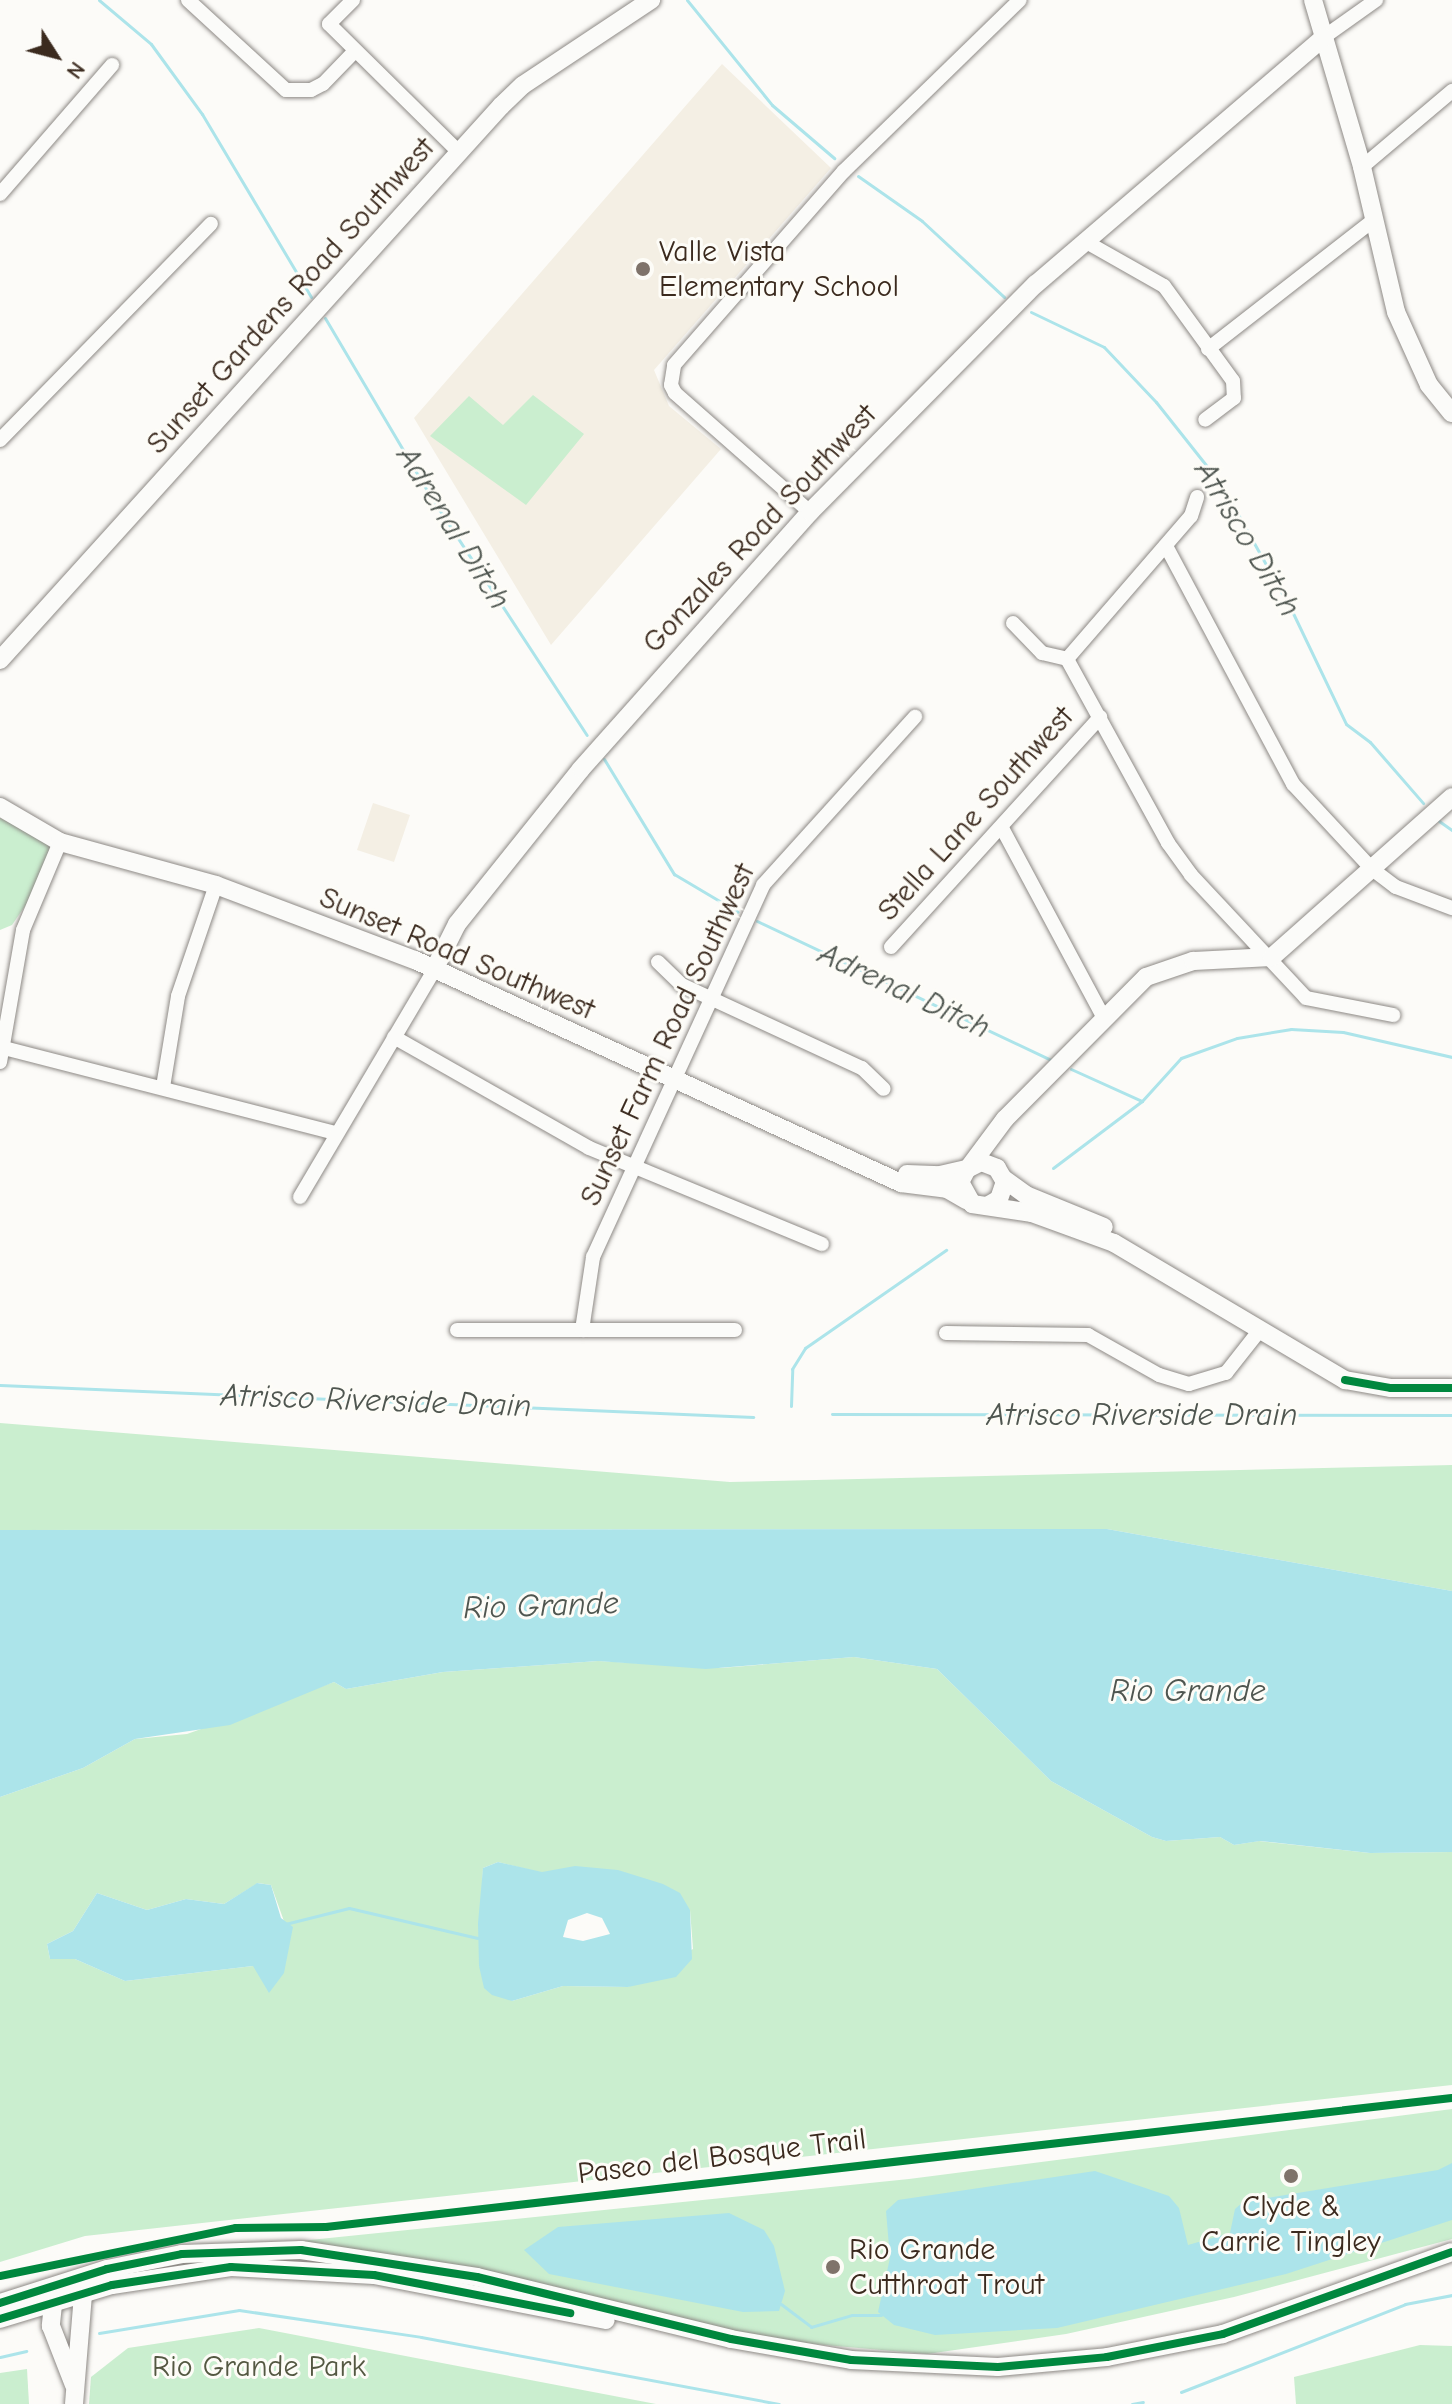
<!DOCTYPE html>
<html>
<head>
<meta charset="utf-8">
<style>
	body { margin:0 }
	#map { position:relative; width:1452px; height:2404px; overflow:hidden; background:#fcfbf8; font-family:"Comic Neue",sans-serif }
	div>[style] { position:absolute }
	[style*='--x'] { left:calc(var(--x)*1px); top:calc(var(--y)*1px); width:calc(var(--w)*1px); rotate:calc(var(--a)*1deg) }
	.built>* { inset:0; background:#f4efe4 }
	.green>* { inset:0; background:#caeecf }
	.water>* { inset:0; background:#ace4ea }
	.stream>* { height:3px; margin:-1.5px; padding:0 1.5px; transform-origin:1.5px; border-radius:1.5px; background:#ace4ea }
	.roads { filter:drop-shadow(0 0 2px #8d8985) drop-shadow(0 0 2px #8d8985) }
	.street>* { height:14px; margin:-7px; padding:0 7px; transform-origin:7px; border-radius:7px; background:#fbfbf9 }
	.secondary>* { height:18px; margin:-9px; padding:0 9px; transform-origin:9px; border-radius:9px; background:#fbfbf9 }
	.cycleway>* { height:8px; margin:-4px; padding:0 4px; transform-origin:4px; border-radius:4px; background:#00873e }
	.dots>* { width:22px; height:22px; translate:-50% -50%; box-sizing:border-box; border:4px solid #fdfcf7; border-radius:50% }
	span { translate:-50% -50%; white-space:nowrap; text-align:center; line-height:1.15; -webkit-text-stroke:6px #fdfcf7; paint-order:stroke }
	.poi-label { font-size:30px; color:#3b2a1e }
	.left { translate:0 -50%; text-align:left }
	.street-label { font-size:30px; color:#3b2a1e }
	.park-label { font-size:30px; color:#545842 }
	.water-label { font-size:32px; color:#4f5650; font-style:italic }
	.north { position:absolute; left:16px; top:16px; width:80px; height:80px; -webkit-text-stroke:6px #fdfcf7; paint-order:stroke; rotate:126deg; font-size:22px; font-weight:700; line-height:32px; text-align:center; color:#3b2a1e }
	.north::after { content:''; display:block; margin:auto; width:28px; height:36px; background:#3b2a1e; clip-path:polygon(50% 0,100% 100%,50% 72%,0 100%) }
</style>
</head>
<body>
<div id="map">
	<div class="built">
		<div style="clip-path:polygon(722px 64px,831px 168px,654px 370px,669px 406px,721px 449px,551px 645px,414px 418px)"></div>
		<div style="clip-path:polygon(373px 803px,410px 815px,394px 862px,357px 850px)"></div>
	</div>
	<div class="green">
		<div style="clip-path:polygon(533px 395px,584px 434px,526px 505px,430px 436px,469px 396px,503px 425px)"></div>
		<div style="clip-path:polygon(0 818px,54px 844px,32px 896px,12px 925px,0 930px)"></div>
		<div style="clip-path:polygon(0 1423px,730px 1482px,1452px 1465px,1452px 1591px,1107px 1529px,0 1530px)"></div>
		<div style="clip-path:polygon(evenodd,854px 1657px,937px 1669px,1051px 1781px,1152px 1837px,1166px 1841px,1220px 1837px,1234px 1845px,1259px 1841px,1370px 1853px,1452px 1852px,1452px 2085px,85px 2236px,0 2262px,0 1797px,83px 1768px,135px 1739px,187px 1734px,334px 1682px,346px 1689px,443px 1672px,598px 1661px,721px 1668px,854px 1657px,498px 1862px,690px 1910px,693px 1949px,628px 1987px,563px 1986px,512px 2001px,479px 1966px,483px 1868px,498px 1862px,854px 1657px,258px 1883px,271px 1885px,285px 1924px,253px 1966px,125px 1981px,75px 1959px,50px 1959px,47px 1944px,73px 1931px,97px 1893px,147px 1910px,186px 1899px,224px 1904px,258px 1883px)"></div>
		<div style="clip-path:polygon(1452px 2109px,1452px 2239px,1234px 2297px,1066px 2334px,927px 2354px,654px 2330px,300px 2241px,909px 2179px)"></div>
		<div style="clip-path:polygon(259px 2328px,656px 2404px,89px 2404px,91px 2377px,128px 2348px)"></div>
		<div style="clip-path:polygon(1420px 2345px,1452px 2346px,1452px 2404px,1296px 2404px,1294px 2377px)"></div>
		<div style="clip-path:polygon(27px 2369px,29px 2404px,0 2404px,0 2373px)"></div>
	</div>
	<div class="water">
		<div style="clip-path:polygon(1107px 1529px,1452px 1591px,1452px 1852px,1370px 1853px,1260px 1841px,1234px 1845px,1220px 1837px,1166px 1841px,1152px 1837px,1051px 1781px,937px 1669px,854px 1657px,706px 1669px,598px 1661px,443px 1672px,346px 1689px,334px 1682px,230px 1725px,135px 1739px,83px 1768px,0 1797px,0 1530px)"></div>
		<div style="clip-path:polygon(evenodd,498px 1862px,542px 1872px,575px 1866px,618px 1870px,663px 1884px,680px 1893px,690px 1910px,692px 1959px,676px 1977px,628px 1987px,563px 1986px,512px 2001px,492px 1995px,484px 1988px,479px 1966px,478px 1923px,483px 1868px,498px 1862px,587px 1913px,602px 1918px,610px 1934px,583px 1941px,563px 1937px,568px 1920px,587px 1913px)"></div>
		<div style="clip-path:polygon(257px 1883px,271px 1885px,281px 1918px,293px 1927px,284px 1973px,269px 1993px,253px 1966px,125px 1981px,75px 1959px,50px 1959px,47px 1944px,73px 1931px,97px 1893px,147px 1910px,186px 1899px,224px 1904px)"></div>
		<div style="clip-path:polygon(1452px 2163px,1452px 2220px,1286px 2274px,1057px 2328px,935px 2335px,894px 2325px,878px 2312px,890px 2258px,886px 2211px,898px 2200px,1095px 2171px,1169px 2196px,1179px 2208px,1188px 2245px,1230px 2233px,1235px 2209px,1243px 2202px,1438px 2170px)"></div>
		<div style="clip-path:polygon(729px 2213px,764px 2230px,774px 2246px,785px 2291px,779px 2311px,743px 2312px,549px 2274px,524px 2250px,558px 2227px)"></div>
	</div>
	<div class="stream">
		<div style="--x:99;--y:0;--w:68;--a:40.2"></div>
		<div style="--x:151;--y:44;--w:87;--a:53.9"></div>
		<div style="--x:202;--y:114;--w:213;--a:59.2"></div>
		<div style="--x:687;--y:0;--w:135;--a:51"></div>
		<div style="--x:772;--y:105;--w:82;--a:40.5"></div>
		<div style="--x:858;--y:176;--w:78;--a:35.1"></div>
		<div style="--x:922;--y:221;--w:112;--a:42.8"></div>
		<div style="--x:1031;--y:312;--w:81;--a:25.6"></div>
		<div style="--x:1104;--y:347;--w:76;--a:46.6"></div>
		<div style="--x:1156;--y:402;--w:105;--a:51.6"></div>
		<div style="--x:1221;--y:484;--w:143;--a:60.8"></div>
		<div style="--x:1291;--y:609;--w:127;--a:64.4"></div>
		<div style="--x:1346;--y:724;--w:30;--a:37"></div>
		<div style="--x:1370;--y:742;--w:81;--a:49"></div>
		<div style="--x:325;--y:318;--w:204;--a:59.4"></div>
		<div style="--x:429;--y:494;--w:288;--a:56.8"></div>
		<div style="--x:604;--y:759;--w:135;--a:58.7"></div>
		<div style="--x:674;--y:874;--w:74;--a:30.7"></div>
		<div style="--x:1439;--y:821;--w:16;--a:35"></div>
		<div style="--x:757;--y:921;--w:325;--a:25.3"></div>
		<div style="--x:1071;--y:1069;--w:78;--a:24.3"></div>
		<div style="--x:1053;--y:1168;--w:111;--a:-37"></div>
		<div style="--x:1142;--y:1101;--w:58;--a:-47.8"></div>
		<div style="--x:1181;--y:1058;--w:59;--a:-19.7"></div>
		<div style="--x:1237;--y:1038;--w:55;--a:-9.5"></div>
		<div style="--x:1291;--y:1029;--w:52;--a:3.3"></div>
		<div style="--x:1343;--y:1032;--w:112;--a:12.9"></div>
		<div style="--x:0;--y:1385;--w:754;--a:2.43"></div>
		<div style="--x:791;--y:1406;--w:37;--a:-88"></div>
		<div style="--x:792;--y:1369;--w:25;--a:-58"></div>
		<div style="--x:805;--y:1348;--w:172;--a:-34.8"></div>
		<div style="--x:832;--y:1414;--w:620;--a:0.09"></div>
		<div style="--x:285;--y:1924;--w:66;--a:-14"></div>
		<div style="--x:349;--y:1908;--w:132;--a:13.1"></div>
		<div style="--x:781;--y:2304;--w:38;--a:37"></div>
		<div style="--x:811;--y:2327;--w:43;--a:-16.3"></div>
		<div style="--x:852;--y:2315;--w:29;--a:0"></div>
		<div style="--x:99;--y:2333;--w:142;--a:-9.3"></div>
		<div style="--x:239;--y:2310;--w:184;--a:8.4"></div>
		<div style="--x:421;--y:2337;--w:364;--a:10.6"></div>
		<div style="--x:0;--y:2357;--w:27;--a:-13"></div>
		<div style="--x:1181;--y:2392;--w:241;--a:-21.4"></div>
		<div style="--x:1405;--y:2304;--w:48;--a:-10.8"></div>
		<div style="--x:1132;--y:2404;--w:11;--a:-10"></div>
	</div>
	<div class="roads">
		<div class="street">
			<div style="--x:188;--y:0;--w:133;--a:42.6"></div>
			<div style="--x:286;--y:90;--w:25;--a:0"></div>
			<div style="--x:311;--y:90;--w:13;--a:-27"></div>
			<div style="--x:323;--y:84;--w:46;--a:-45.9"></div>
			<div style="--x:353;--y:0;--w:34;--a:135"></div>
			<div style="--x:329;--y:24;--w:182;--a:44.6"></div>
			<div style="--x:1324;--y:37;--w:64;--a:-35.4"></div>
			<div style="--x:1362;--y:167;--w:118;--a:-40.2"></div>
			<div style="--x:0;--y:194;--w:171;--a:-49"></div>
			<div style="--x:1088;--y:243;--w:87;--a:29.5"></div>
			<div style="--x:1164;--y:286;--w:117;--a:54"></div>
			<div style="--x:1233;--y:381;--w:17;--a:87"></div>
			<div style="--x:1234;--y:398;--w:36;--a:143"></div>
			<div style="--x:1208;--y:349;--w:212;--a:-37.9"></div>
			<div style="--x:0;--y:440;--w:302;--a:-45.7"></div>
			<div style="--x:810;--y:512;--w:180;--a:-138.6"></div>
			<div style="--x:675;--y:393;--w:9;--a:-117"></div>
			<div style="--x:671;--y:385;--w:20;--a:-81"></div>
			<div style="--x:674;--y:365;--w:258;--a:-48.8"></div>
			<div style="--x:844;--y:171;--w:245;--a:-44.2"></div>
			<div style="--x:1166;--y:546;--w:270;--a:61.9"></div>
			<div style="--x:1293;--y:784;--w:116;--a:47.1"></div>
			<div style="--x:1372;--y:869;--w:30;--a:37"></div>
			<div style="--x:1396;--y:887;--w:60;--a:20.6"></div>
			<div style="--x:1013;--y:623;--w:42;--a:46"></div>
			<div style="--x:1042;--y:653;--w:26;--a:13"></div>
			<div style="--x:1067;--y:659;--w:210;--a:61.2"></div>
			<div style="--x:1168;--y:843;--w:39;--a:54"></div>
			<div style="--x:1191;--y:875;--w:168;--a:46.9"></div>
			<div style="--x:1306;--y:998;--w:89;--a:11.1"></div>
			<div style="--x:1067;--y:659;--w:189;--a:-49.1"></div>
			<div style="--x:1191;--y:516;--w:20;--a:-72"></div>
			<div style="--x:1002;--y:828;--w:213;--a:61.8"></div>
			<div style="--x:891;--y:947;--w:311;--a:-47.7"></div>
			<div style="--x:658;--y:962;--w:33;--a:44"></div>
			<div style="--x:682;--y:985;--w:198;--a:24.8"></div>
			<div style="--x:862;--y:1068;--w:30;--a:44"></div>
			<div style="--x:394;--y:1037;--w:224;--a:29.6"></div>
			<div style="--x:589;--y:1148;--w:252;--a:22.4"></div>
			<div style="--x:4;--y:1048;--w:343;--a:14.4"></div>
			<div style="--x:0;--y:1062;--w:134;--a:-80.1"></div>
			<div style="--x:23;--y:930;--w:95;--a:-67.2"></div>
			<div style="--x:163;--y:1087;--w:92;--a:-80.6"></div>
			<div style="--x:178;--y:996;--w:117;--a:-71.1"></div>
			<div style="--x:300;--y:1197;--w:264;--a:-59.4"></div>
			<div style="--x:457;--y:1330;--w:278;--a:0"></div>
			<div style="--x:582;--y:1330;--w:74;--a:-81.4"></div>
			<div style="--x:593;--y:1257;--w:409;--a:-65.4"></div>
			<div style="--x:763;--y:885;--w:227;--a:-47.9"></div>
			<div style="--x:946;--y:1333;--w:142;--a:0.8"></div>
			<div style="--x:1088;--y:1335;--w:81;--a:29.4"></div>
			<div style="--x:1159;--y:1375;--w:31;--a:17"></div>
			<div style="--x:1189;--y:1384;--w:39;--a:-17"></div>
			<div style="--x:1226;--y:1373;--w:53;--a:-51.8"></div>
		</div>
		<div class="secondary">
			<div style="--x:1313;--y:0;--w:174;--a:73.6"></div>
			<div style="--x:1362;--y:167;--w:149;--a:76.8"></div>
			<div style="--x:1396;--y:312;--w:80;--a:65.7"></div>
			<div style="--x:1429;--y:385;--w:36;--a:51"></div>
			<div style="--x:0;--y:660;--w:747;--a:-47.88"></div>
			<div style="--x:501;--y:106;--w:30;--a:-44"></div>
			<div style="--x:523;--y:85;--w:154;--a:-33.6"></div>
			<div style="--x:0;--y:807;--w:69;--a:30.3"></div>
			<div style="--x:60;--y:842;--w:162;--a:15.4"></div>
			<div style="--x:216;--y:885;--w:213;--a:20.7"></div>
			<div style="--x:415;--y:960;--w:535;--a:24.65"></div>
			<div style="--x:901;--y:1183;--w:46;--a:7.4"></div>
			<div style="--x:947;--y:1189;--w:22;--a:30"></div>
			<div style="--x:434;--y:970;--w:51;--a:-63.4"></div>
			<div style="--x:457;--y:924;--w:198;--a:-51.3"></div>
			<div style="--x:581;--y:769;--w:344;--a:-48.3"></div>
			<div style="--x:810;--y:512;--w:321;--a:-45.3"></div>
			<div style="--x:1036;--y:284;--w:379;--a:-40.6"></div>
			<div style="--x:970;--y:1166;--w:59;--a:-53.3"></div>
			<div style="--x:1005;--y:1119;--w:200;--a:-45.2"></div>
			<div style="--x:1146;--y:977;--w:50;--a:-18.8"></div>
			<div style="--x:1193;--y:961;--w:79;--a:-2.9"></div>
			<div style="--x:1272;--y:957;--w:241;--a:-41.6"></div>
			<div style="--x:907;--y:1174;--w:33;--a:2"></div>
			<div style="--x:940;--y:1175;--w:28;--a:-13"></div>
			<div style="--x:1004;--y:1179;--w:27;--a:36"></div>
			<div style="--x:1026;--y:1195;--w:84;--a:22.3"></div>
			<div style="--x:987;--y:1206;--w:14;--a:-30"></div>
			<div style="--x:999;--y:1199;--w:18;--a:-71"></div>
			<div style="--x:1005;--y:1182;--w:16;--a:-120"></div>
			<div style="--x:997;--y:1168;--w:17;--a:-159"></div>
			<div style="--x:981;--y:1162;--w:16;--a:153"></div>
			<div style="--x:967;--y:1169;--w:15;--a:118"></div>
			<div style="--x:960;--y:1182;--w:25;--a:61"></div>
			<div style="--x:972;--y:1204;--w:61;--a:8.5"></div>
			<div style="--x:1032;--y:1213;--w:87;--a:20.1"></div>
			<div style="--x:1114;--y:1243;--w:269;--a:30.7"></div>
			<div style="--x:1345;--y:1380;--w:47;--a:9.9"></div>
			<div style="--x:1391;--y:1388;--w:61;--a:0"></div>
			<div style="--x:54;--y:2295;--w:31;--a:96"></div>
			<div style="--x:51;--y:2326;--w:63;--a:68.7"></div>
			<div style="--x:0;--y:2303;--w:112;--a:-17.6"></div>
			<div style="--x:107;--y:2269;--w:76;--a:-11.3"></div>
			<div style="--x:182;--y:2254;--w:119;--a:-1.9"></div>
			<div style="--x:301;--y:2250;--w:178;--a:8.7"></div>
			<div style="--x:477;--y:2277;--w:261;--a:13.7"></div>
			<div style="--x:731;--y:2339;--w:122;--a:9.9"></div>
			<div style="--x:851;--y:2360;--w:147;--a:2.7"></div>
			<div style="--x:998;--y:2367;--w:109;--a:-5.2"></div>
			<div style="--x:1107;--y:2357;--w:118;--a:-11.2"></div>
			<div style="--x:1223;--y:2334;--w:243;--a:-19.7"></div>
			<div style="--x:0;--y:2319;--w:117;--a:-16.9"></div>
			<div style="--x:112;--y:2285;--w:120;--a:-8.6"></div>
			<div style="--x:231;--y:2267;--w:143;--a:3.2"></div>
			<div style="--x:374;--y:2275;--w:236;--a:11"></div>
			<div style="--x:74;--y:2404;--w:109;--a:-85.3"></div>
		</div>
	</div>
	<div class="cycleway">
		<div style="--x:1345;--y:1380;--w:47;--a:9.9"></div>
		<div style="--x:1391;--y:1388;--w:61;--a:0"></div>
		<div style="--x:0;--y:2276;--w:241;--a:-11.5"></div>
		<div style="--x:236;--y:2228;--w:90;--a:-0.6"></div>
		<div style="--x:326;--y:2227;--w:1133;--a:-6.54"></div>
		<div style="--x:0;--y:2303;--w:112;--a:-17.6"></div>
		<div style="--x:107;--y:2269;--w:76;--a:-11.3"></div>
		<div style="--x:182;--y:2254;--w:119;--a:-1.9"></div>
		<div style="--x:301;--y:2250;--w:178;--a:8.7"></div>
		<div style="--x:477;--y:2277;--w:261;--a:13.7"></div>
		<div style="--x:731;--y:2339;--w:122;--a:9.9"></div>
		<div style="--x:851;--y:2360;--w:147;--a:2.7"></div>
		<div style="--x:998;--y:2367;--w:109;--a:-5.2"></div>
		<div style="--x:1107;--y:2357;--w:118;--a:-11.2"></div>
		<div style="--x:1223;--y:2334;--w:243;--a:-19.7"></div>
		<div style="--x:0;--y:2319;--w:117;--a:-16.9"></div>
		<div style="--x:112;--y:2285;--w:120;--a:-8.6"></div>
		<div style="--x:231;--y:2267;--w:143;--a:3.2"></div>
		<div style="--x:374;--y:2275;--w:200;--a:11"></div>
	</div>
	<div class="dots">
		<div style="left:643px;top:269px;background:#7f736a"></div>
		<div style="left:1291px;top:2176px;background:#7f736a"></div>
		<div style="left:833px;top:2267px;background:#7f736a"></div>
	</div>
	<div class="poi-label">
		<span class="left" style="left:659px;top:269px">Valle Vista<br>Elementary School</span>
		<span style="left:1291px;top:2224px">Clyde &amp;<br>Carrie Tingley</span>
		<span class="left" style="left:849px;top:2267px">Rio Grande<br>Cutthroat Trout</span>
	</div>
	<div class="street-label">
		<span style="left:291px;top:296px;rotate:-48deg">Sunset Gardens Road Southwest</span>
		<span style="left:760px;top:529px;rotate:-47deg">Gonzales Road Southwest</span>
		<span style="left:976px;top:814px;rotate:-48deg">Stella Lane Southwest</span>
		<span style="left:457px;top:954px;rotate:23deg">Sunset Road Southwest</span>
		<span style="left:668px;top:1035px;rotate:-65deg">Sunset Farm Road Southwest</span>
		<span style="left:722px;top:2157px;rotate:-7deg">Paseo del Bosque Trail</span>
	</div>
	<div class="park-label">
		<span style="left:259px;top:2367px">Rio Grande Park</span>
	</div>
	<div class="water-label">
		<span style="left:453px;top:528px;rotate:58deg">Adrenal Ditch</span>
		<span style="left:1247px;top:539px;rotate:59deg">Atrisco Ditch</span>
		<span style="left:904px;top:991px;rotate:25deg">Adrenal Ditch</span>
		<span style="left:376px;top:1401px;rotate:2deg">Atrisco Riverside Drain</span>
		<span style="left:1142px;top:1415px">Atrisco Riverside Drain</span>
		<span style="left:541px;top:1606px;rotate:-2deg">Rio Grande</span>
		<span style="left:1188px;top:1691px">Rio Grande</span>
	</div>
	<div class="north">N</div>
</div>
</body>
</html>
